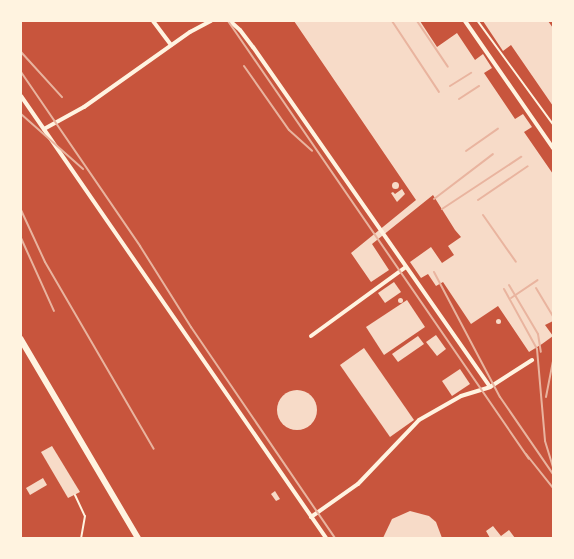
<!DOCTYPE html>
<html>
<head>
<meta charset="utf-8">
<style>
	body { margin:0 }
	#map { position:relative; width:574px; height:559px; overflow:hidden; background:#c8553d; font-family:"Varela Round",sans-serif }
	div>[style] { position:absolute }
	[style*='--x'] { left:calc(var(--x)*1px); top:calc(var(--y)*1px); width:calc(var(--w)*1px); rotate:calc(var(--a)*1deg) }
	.building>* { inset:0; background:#f7dbc8 }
	.round { border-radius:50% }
	.path>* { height:1.5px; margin:-0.75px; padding:0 0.75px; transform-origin:0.75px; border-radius:0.75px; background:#fff3e0 }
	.service>* { height:2px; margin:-1px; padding:0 1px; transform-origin:1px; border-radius:1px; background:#fff3e0 }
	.minor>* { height:4px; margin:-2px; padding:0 2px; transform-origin:2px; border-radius:2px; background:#fff3e0 }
	.tertiary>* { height:5.5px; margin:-2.75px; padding:0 2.75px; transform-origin:2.75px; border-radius:2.75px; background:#fff3e0 }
	.rail>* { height:2px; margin:-1px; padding:0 1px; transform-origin:1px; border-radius:1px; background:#e9b49f }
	span { translate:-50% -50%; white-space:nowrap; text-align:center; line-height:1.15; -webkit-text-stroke:3px #fff3e0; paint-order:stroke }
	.frame { position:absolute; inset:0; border:22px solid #fff3e0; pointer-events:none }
</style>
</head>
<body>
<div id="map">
	<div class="building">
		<div style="clip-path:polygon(294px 21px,420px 21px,437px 47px,457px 33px,475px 60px,483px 54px,492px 68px,484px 73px,515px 119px,523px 114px,532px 127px,524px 132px,553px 174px,553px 321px,545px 325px,553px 336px,542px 344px,529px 352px,498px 306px,471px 324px,443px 282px,436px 286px,428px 274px,421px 278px,410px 262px,431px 247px,442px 263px,454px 255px,448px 246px,461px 237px,455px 230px,459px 227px,455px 230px,433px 195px,372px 244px,389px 270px,371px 282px,351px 253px,416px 200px)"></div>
		<div style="clip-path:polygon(483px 21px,548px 21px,553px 28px,553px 106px,511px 45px,503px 51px)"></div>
		<div class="round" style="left:391.5px;top:181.5px;width:7px;height:7px"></div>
		<div style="clip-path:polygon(402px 189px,405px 194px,397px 202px,391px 193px,393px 192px,395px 194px)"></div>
		<div style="clip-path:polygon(394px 282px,401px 292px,385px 303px,378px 293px)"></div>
		<div class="round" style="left:397.5px;top:297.5px;width:5px;height:5px"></div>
		<div style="clip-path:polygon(407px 300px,425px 327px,384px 355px,366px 327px)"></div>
		<div class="round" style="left:495.5px;top:318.5px;width:5px;height:5px"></div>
		<div style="clip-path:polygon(436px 335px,446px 349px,437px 356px,426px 342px)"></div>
		<div style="clip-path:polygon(418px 336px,424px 344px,398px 362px,392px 354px)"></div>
		<div style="clip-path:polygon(364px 348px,414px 420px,390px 437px,340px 365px)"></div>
		<div style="clip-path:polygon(460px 369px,470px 384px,452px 396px,442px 381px)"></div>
		<div class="round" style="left:277px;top:390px;width:40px;height:40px"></div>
		<div style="clip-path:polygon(52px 446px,80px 492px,68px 498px,41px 452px)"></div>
		<div style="clip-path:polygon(43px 478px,47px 485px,30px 495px,26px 488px)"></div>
		<div style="clip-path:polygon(275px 491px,280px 499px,276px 501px,271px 494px)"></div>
		<div style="clip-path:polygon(410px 511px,429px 516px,436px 522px,442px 538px,383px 538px,392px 519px)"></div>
		<div style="clip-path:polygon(493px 526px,501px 536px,509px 530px,515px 538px,490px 538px,486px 531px)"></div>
	</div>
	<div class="path">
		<div style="--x:478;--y:21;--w:127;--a:53.9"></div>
	</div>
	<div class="service">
		<div style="--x:75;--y:495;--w:23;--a:65"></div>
		<div style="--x:85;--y:516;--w:22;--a:100"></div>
	</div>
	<div class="minor">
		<div style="--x:153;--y:21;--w:30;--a:53"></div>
		<div style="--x:230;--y:21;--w:13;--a:42"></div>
		<div style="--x:240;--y:30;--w:21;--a:53"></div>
		<div style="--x:253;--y:47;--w:414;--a:55.1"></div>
		<div style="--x:465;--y:21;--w:155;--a:55.3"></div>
		<div style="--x:21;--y:96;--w:537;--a:55.39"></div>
		<div style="--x:44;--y:129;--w:46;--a:-28.8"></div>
		<div style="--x:84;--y:107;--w:130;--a:-35.3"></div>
		<div style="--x:190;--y:32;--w:24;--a:-28"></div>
		<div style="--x:311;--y:336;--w:117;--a:-36"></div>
		<div style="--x:311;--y:517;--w:57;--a:-35.1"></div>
		<div style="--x:358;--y:484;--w:88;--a:-46.4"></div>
		<div style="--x:419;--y:420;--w:48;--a:-29.7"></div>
		<div style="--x:461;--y:396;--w:30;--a:-17"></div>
		<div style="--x:490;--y:387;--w:50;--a:-32.7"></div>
	</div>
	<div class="tertiary">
		<div style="--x:21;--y:339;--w:231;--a:59.5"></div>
	</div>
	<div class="rail">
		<div style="--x:228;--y:21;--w:531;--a:55.5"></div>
		<div style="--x:392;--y:21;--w:85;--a:56.5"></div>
		<div style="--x:417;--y:21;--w:55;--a:56"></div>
		<div style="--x:21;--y:52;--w:61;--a:47.7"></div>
		<div style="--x:244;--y:66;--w:78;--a:54.9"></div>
		<div style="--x:289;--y:130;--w:31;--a:42"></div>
		<div style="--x:21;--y:72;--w:211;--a:55.6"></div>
		<div style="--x:140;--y:246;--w:96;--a:57.8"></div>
		<div style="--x:191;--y:327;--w:255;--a:55.7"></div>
		<div style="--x:450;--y:86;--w:25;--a:-32"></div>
		<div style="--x:459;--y:99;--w:24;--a:-33"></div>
		<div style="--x:21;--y:114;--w:83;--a:41.6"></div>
		<div style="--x:466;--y:151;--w:39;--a:-35"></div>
		<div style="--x:434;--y:199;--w:74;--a:-37.3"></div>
		<div style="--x:478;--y:200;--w:60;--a:-34.2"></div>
		<div style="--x:442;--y:209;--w:95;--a:-33.4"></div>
		<div style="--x:21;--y:210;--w:57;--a:65.2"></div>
		<div style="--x:45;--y:262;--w:216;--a:59.8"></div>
		<div style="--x:483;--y:215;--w:57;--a:54.9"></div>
		<div style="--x:21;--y:238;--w:80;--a:65.7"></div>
		<div style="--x:434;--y:272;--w:141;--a:62.2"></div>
		<div style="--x:500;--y:397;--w:93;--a:55.5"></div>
		<div style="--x:509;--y:285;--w:57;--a:59.4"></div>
		<div style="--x:538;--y:334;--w:18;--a:81"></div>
		<div style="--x:536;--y:288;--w:33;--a:59"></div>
		<div style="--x:504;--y:289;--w:68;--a:61.2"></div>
		<div style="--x:537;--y:349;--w:92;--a:85"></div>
		<div style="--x:545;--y:441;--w:27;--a:73"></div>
		<div style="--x:511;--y:298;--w:32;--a:-34"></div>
		<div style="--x:546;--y:397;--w:36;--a:-79"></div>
		<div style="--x:526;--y:454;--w:43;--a:51.5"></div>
	</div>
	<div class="frame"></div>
</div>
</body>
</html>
